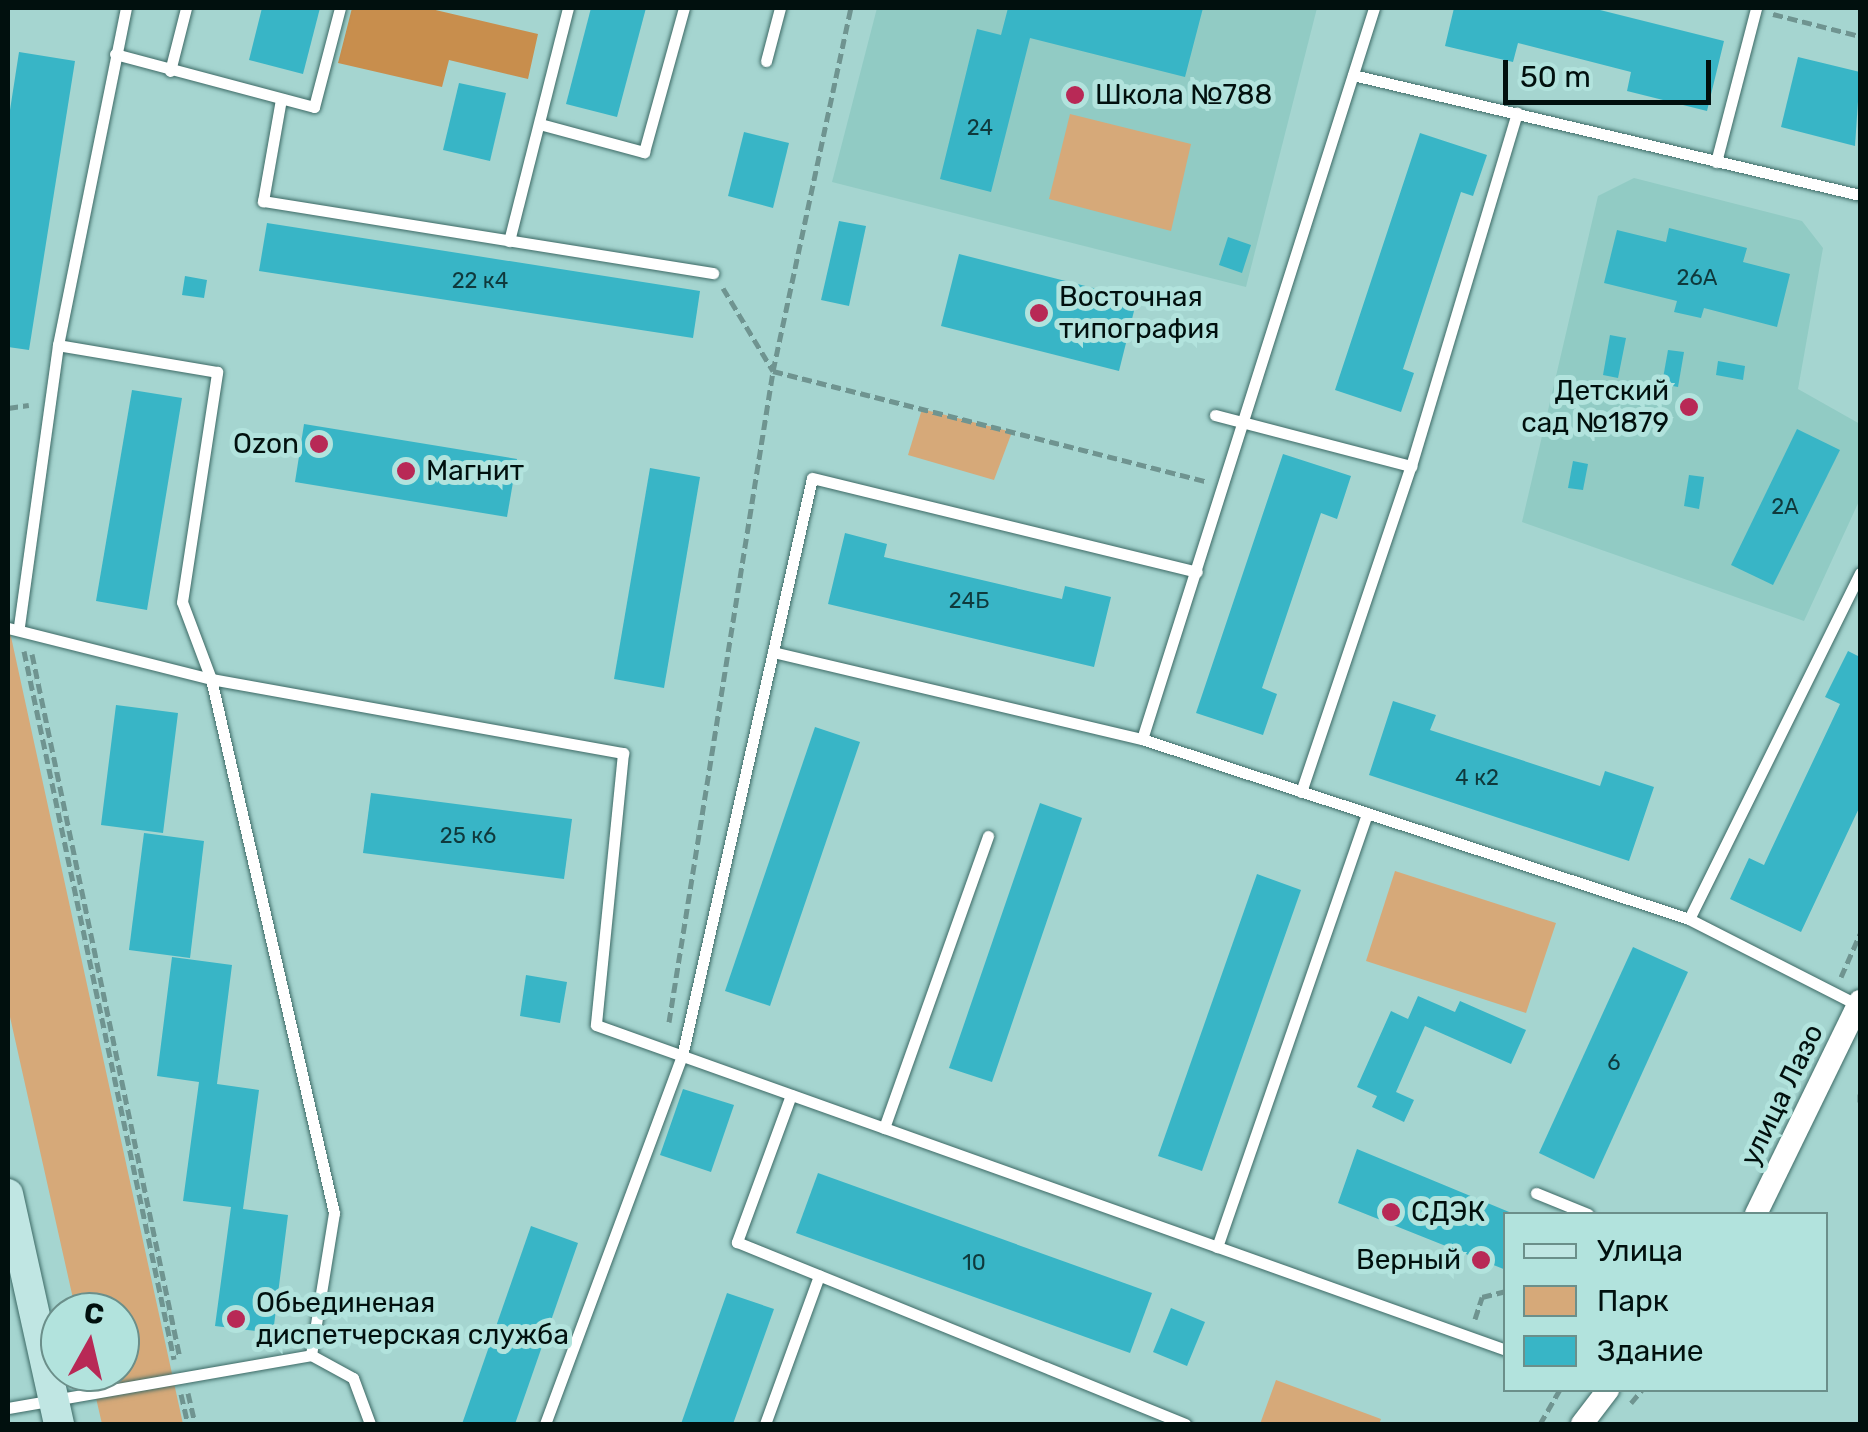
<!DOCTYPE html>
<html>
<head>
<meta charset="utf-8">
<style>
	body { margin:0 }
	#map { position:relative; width:1868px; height:1432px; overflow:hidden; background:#a5d5d0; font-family:Rubik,sans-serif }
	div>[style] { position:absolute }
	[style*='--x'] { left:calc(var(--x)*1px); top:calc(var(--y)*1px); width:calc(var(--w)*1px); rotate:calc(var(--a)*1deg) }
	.built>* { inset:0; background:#91cbc4 }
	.green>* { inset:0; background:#d6a979 }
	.forest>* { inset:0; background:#c88e4d }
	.building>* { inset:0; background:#38b5c6 }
	.path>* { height:5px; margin-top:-2.5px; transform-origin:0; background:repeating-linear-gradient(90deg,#6f9490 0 10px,transparent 0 15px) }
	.roads { filter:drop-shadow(0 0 2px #3d6a66) drop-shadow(0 0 2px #3d6a66) }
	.lane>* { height:11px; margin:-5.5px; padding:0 5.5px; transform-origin:5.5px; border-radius:5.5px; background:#fff }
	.street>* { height:22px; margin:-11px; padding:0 11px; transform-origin:11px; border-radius:11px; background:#fff }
	.secondary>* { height:30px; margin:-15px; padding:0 15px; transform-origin:15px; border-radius:15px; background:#c0e6e3 }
	.dots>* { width:28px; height:28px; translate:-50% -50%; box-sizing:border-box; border:5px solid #b2e3dd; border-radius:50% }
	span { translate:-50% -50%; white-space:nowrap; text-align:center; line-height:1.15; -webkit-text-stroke:10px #b2e3dd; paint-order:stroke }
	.number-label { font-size:22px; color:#0f393c }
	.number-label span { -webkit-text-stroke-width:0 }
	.poi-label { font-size:28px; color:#01100e }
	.left { translate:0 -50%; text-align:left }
	.right { translate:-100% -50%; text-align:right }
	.street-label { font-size:28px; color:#01100e }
	.frame { position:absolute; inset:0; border:10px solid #01100e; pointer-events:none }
	.legend { position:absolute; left:1503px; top:1212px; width:325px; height:180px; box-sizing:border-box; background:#b2e3dd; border:2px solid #6b8f8a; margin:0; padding:12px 18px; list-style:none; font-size:30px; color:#01100e }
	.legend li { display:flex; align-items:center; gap:20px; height:50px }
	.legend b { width:50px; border:2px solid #6b8f8a }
	.north { position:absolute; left:40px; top:1292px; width:100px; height:100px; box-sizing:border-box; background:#b2e3dd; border:2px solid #6b8f8a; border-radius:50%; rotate:8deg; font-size:28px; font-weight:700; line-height:40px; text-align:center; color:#01100e }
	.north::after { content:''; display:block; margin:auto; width:35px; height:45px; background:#b82956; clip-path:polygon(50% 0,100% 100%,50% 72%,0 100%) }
	.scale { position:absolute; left:1503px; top:60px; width:208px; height:45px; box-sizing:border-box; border:5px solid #01100e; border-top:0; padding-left:12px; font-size:30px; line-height:35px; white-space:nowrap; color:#01100e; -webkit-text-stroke:8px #b2e3dd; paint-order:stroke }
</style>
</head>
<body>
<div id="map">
	<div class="built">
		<div style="clip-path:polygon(877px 8px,1317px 8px,1246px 287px,832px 182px)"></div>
		<div style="clip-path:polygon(1634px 178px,1802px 221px,1823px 248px,1798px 389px,1860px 424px,1860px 499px,1804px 621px,1522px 522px,1598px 196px)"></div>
	</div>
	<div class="green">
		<div style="clip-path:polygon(1070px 114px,1191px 144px,1171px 231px,1049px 199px)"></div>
		<div style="clip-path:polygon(922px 409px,1012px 432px,994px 480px,908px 455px)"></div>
		<div style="clip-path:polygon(8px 623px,183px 1424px,102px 1424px,90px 1372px,120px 1372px,120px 1312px,76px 1312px,8px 1008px)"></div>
		<div style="clip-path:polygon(1395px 871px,1556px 923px,1526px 1013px,1366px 961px)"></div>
		<div style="clip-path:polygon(1276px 1380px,1381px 1419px,1379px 1424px,1260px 1424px)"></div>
	</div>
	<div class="forest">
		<div style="clip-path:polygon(352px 8px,427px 8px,538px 34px,528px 79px,449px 60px,442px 87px,338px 63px)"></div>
	</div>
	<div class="building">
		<div style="clip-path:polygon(262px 8px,320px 8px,303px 74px,249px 60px)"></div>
		<div style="clip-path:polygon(591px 8px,646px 8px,617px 117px,566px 104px)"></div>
		<div style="clip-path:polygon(1008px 8px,1203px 8px,1185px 77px,1030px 38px,991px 192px,940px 179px,977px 29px,1001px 35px)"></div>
		<div style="clip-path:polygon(1454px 8px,1592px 8px,1724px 41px,1707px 111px,1627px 91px,1631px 72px,1518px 43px,1513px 62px,1445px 46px)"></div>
		<div style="clip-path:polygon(19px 52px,75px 61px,29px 350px,8px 347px,8px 123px)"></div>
		<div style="clip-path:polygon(1798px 57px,1860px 72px,1855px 146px,1781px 127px)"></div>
		<div style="clip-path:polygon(459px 83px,506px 93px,490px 161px,443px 150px)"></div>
		<div style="clip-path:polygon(744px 132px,789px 143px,773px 208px,728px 196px)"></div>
		<div style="clip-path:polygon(1420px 133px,1487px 155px,1473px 196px,1461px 192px,1403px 369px,1414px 373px,1401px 412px,1335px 390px)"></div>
		<div style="clip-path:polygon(839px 221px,866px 226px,849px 306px,821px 300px)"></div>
		<div style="clip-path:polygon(267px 223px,700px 291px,693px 338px,259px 271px)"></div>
		<div style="clip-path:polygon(1669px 228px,1747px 248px,1743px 262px,1790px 274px,1777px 327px,1704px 308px,1701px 318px,1674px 312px,1677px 301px,1604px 283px,1617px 230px,1666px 242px)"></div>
		<div style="clip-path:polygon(1228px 237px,1251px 245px,1242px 273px,1219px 265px)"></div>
		<div style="clip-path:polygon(959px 254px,1137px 299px,1119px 371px,941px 326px)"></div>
		<div style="clip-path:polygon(185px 276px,207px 280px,204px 298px,182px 295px)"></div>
		<div style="clip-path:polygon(1610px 335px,1626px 338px,1618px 378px,1603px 375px)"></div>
		<div style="clip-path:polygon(1668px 350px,1684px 352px,1678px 387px,1662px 384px)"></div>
		<div style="clip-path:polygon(1718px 361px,1745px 366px,1743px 380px,1716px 375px)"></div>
		<div style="clip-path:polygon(132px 390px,182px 398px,147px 610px,96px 601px)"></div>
		<div style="clip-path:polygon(304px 424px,517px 459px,507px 517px,295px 482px)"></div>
		<div style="clip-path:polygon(1797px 429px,1840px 450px,1773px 585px,1731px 565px)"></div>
		<div style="clip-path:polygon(1283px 454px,1351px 476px,1337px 519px,1321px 513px,1266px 676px,1262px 688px,1277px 694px,1263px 735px,1196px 713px)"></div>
		<div style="clip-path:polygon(1573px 461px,1588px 464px,1583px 490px,1568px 488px)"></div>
		<div style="clip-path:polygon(650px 468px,700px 477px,664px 688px,614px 679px)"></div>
		<div style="clip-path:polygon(1689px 475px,1704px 477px,1699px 509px,1684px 506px)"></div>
		<div style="clip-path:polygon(845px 533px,887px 544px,884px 557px,1062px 599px,1065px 586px,1111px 597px,1094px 667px,828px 604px)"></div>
		<div style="clip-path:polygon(1848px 651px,1860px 657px,1860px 806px,1801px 932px,1730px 899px,1749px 858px,1764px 865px,1770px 852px,1840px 704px,1825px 697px)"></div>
		<div style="clip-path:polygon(1393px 701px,1436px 715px,1430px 730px,1600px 786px,1605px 771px,1654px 787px,1629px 861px,1369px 775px)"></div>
		<div style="clip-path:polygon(116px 705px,178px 713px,163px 833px,101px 825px)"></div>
		<div style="clip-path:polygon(815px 727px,860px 742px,770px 1006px,725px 991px)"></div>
		<div style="clip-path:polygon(371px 793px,572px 819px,564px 879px,363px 853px)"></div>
		<div style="clip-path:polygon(1040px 803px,1082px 818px,992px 1082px,949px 1068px)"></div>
		<div style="clip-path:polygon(144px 833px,204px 841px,190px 958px,129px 950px)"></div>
		<div style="clip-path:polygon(1257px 874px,1301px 890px,1202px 1171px,1158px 1156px)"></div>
		<div style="clip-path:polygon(1633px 947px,1688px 972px,1594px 1179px,1539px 1153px)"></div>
		<div style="clip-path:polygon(172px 957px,232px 965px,217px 1084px,259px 1090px,243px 1209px,288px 1215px,273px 1333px,215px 1326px,231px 1207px,183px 1201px,199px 1082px,157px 1076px)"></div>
		<div style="clip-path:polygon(526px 975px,567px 982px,560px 1023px,520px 1016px)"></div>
		<div style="clip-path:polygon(1418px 996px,1455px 1012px,1460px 1001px,1526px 1030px,1511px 1064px,1425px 1026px,1396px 1092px,1414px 1100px,1404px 1122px,1372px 1107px,1377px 1096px,1357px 1087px,1391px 1011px,1408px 1019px)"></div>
		<div style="clip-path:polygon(683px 1089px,734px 1105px,711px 1172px,660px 1155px)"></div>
		<div style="clip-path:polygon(1357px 1149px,1514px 1214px,1506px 1214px,1506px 1270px,1338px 1203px)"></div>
		<div style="clip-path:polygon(818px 1173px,1152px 1293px,1130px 1353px,796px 1233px)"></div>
		<div style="clip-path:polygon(531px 1226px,578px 1243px,515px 1424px,462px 1424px)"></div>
		<div style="clip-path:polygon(727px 1293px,774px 1309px,733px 1424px,681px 1424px)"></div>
		<div style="clip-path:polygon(1171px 1308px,1205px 1322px,1187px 1366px,1153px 1352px)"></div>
	</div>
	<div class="path">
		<div style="--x:1773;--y:14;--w:90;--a:14.2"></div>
		<div style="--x:723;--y:288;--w:97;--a:58.9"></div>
		<div style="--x:773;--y:371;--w:448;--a:14.3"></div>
		<div style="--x:8;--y:408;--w:21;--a:-8"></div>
		<div style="--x:24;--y:651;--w:724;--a:78.04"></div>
		<div style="--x:32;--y:654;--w:719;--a:78.13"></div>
		<div style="--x:1841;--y:977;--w:47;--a:-66.2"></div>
		<div style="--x:669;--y:1022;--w:659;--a:-80.92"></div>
		<div style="--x:773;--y:371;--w:371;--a:-77.9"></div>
		<div style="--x:1860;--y:1094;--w:8;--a:90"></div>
		<div style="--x:1475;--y:1319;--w:23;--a:-72"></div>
		<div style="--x:1482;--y:1297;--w:25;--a:-14"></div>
		<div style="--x:188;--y:1393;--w:32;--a:77"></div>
		<div style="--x:181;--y:1394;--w:31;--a:77"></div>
		<div style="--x:1631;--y:1403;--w:17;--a:-50"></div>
		<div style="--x:1540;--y:1424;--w:39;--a:-60"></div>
	</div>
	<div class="roads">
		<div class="lane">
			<div style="--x:115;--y:54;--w:206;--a:14.9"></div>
			<div style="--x:314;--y:107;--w:102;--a:-75.3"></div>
			<div style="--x:766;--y:61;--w:55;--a:-75.2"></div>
			<div style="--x:170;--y:71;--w:65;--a:-75.7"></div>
			<div style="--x:1353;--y:75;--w:521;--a:13.32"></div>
			<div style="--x:281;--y:99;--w:104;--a:100"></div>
			<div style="--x:263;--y:201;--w:456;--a:9.1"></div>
			<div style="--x:540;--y:124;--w:108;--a:15.1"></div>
			<div style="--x:644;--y:152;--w:149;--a:-74.5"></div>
			<div style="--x:1716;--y:162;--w:159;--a:-75.4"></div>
			<div style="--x:509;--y:241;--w:240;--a:-75.8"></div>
			<div style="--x:1215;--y:415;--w:203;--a:14.6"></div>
			<div style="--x:19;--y:626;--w:284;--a:-82.1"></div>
			<div style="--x:58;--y:345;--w:344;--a:-78.6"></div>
			<div style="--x:8;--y:628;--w:209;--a:14.1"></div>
			<div style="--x:211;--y:679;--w:419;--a:10.2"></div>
			<div style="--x:623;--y:753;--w:273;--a:95.7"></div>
			<div style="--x:596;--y:1025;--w:966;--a:19.65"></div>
			<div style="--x:773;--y:652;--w:379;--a:13.3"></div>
			<div style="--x:1142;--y:739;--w:576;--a:18.21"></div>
			<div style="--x:1689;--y:919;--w:190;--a:27"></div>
			<div style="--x:1142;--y:739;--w:767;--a:-72.39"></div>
			<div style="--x:1301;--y:792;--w:344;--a:-71.4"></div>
			<div style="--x:1411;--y:466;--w:369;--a:-73.3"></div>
			<div style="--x:1689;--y:919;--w:386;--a:-63.7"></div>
			<div style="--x:791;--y:1095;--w:157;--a:110.2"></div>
			<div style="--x:737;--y:1242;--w:484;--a:22.1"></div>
			<div style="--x:884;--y:1128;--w:310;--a:-70.4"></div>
			<div style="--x:1536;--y:1193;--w:56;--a:22"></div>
			<div style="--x:1217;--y:1247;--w:459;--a:-70.9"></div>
			<div style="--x:311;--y:1355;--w:48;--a:28.7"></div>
			<div style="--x:353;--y:1378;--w:49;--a:69.7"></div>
			<div style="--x:8;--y:1408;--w:308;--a:-9.9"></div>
			<div style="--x:311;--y:1355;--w:144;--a:-80.8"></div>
			<div style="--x:334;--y:1213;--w:548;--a:-102.97"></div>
			<div style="--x:211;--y:679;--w:82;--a:-110.6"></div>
			<div style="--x:182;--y:602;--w:233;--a:-81.3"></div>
			<div style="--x:217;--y:372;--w:161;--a:-170.4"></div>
			<div style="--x:545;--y:1424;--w:393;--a:-69.6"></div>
			<div style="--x:682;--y:1056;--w:592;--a:-77.32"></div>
			<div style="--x:812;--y:478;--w:396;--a:13.7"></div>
			<div style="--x:765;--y:1424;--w:158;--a:-70"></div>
		</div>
		<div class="street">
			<div style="--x:1756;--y:1214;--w:237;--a:-64"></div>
			<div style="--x:1582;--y:1424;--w:43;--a:-52.6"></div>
		</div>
		<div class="secondary">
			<div style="--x:8;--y:1194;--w:236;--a:77.5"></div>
		</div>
	</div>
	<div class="dots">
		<div style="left:1075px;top:95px;background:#b82956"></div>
		<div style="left:1039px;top:313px;background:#b82956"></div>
		<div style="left:1689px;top:407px;background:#b82956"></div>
		<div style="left:319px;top:444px;background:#b82956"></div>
		<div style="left:406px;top:471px;background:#b82956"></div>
		<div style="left:1391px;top:1212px;background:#b82956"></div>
		<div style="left:1481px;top:1260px;background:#b82956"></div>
		<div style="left:236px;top:1319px;background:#b82956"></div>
	</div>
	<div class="number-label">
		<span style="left:980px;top:128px">24</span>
		<span style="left:1697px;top:278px">26А</span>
		<span style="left:480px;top:281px">22 к4</span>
		<span style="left:1785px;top:507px">2А</span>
		<span style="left:969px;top:601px">24Б</span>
		<span style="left:1477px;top:778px">4 к2</span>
		<span style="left:468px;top:836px">25 к6</span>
		<span style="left:1614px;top:1063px">6</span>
		<span style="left:974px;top:1263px">10</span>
	</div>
	<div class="poi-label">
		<span class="left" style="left:1095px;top:95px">Школа №788</span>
		<span class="left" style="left:1059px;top:313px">Восточная<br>типография</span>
		<span class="right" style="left:1669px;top:407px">Детский<br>сад №1879</span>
		<span class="right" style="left:299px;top:444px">Ozon</span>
		<span class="left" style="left:426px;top:471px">Магнит</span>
		<span class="left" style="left:1411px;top:1212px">СДЭК</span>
		<span class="right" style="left:1461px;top:1260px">Верный</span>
		<span class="left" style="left:256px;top:1319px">Обьединеная<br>диспетчерская служба</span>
	</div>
	<div class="street-label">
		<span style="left:1782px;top:1095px;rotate:-64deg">улица Лазо</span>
	</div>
	<div class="frame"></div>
	<ul class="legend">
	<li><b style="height:12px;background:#c0e6e3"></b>Улица</li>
	<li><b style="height:28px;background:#d6a979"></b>Парк</li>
	<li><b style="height:28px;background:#38b5c6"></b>Здание</li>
	</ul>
	<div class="north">С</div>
	<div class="scale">50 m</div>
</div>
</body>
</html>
